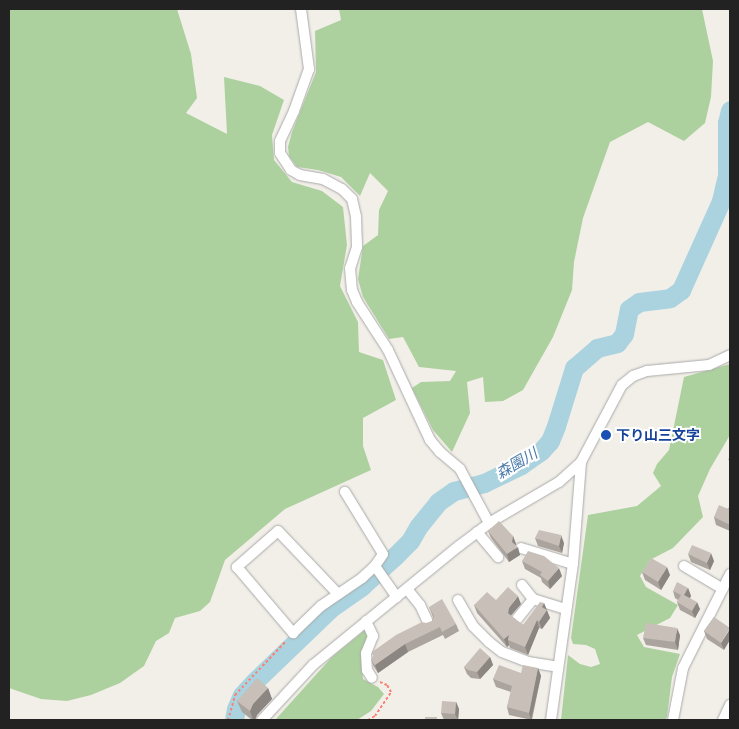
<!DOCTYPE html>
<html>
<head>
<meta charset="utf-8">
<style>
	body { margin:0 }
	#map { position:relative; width:739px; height:729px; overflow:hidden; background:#f2efe9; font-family:"Work Sans","Noto Sans JP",sans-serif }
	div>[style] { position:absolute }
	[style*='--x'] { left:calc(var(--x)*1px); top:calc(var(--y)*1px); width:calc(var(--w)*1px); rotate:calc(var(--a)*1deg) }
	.forest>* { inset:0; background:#add19e }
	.river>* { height:19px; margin:-9.5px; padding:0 9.5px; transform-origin:9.5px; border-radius:9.5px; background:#aad3df }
	.path>* { height:2px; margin-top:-1px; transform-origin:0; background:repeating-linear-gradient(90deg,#fa8072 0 2.5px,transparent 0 5px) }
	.roads { filter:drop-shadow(0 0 1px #a9a9a9) drop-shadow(0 0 1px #a9a9a9) }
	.minor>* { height:10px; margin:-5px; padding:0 5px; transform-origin:5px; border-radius:5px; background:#fff }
	.wall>* { inset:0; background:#aba49e }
	.shaded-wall>* { inset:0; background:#8b8681 }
	.building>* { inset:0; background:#c7bfb8 }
	.dots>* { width:14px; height:14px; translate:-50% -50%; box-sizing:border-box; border:2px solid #fff; border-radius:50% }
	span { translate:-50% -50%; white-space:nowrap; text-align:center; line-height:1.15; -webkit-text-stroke:4px #fff; paint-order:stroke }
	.transit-label { font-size:14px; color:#164399; font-weight:700 }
	.left { translate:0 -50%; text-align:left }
	.water-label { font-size:15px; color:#4a7aab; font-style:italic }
	.frame { position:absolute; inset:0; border:10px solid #222; pointer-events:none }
</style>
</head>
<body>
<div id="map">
	<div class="forest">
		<div style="clip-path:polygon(9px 9px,177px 9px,191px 54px,197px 98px,186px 113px,227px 134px,224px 77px,260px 86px,284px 100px,272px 135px,274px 160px,292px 182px,322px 191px,343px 207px,347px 245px,340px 286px,358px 322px,359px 352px,383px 360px,396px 400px,363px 418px,363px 446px,371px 470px,285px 509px,225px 560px,210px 602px,200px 611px,175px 618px,169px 633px,156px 641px,144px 666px,120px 683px,91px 695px,67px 701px,41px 699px,9px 688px)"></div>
		<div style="clip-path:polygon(339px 9px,702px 9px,713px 61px,711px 97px,705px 123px,684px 141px,648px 122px,610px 142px,583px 218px,574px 262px,572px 290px,553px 337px,523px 390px,503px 401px,485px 402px,483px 377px,467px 382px,470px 413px,452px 452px,433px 430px,412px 388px,421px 382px,450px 381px,456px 371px,419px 367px,403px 337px,389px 339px,363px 297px,358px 279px,363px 246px,378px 235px,379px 210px,388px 191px,370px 173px,360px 196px,341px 177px,318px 170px,297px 167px,289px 156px,288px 147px,292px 132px,316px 72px,315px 31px,341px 20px)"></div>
		<div style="clip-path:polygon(730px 364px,730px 435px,710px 469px,698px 496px,703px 517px,673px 548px,650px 560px,640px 576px,646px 587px,678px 605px,670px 618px,637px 635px,644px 647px,680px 654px,672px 677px,667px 717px,665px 720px,561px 720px,568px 655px,580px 664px,591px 667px,600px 664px,595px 649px,586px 645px,573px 644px,571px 638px,588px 515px,637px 506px,661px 486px,653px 473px,657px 464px,669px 450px,684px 377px)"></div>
		<div style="clip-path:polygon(365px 630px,368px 639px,361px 654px,363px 679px,378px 687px,384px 694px,371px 711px,357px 720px,275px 720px,331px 658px)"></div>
	</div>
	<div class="river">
		<div style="--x:234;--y:720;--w:11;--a:-80"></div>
		<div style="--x:236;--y:709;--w:15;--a:-67"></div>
		<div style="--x:242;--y:695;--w:18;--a:-47"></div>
		<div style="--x:254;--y:682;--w:107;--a:-43.9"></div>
		<div style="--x:331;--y:608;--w:38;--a:-35"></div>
		<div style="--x:362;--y:586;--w:45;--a:-42.3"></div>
		<div style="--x:395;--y:556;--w:21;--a:-45"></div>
		<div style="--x:410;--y:541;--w:16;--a:-60"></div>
		<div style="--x:418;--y:527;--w:32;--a:-51"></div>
		<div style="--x:438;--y:502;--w:19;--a:-35"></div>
		<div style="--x:454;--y:491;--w:31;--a:-15"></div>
		<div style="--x:484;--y:483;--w:41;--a:-25.9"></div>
		<div style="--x:521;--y:465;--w:24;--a:-35"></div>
		<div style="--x:541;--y:451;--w:13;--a:-48"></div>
		<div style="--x:550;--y:441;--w:16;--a:-68"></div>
		<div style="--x:556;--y:426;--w:61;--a:-72.8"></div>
		<div style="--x:574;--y:368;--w:30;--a:-41"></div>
		<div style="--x:597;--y:348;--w:21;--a:-14"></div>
		<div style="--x:617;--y:343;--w:11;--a:-52"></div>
		<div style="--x:624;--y:334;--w:25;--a:-79"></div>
		<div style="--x:629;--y:309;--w:12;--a:-35"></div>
		<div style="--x:639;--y:302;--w:31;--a:-7"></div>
		<div style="--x:670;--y:298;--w:14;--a:-36"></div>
		<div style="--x:681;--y:290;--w:98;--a:-65.8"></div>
		<div style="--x:721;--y:201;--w:28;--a:-77"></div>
		<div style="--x:727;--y:174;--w:51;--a:-90"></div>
		<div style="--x:727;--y:123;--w:13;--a:-77"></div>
	</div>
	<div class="path">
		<div style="--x:228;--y:720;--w:26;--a:-74"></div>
		<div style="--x:235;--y:695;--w:74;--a:-46.6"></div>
		<div style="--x:368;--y:720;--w:8;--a:-30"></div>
		<div style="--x:375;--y:716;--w:29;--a:-56"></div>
		<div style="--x:391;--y:692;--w:8;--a:-120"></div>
		<div style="--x:387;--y:685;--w:8;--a:-157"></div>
	</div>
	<div class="roads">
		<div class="minor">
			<div style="--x:301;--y:9;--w:61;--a:82.4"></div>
			<div style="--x:309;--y:69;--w:45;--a:109.7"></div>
			<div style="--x:294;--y:111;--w:33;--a:115"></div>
			<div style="--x:280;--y:141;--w:12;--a:90"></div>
			<div style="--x:280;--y:153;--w:20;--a:57"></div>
			<div style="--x:291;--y:170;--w:10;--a:29"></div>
			<div style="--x:300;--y:175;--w:23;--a:10"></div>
			<div style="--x:323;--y:179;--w:21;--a:28"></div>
			<div style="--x:342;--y:189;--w:14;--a:45"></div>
			<div style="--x:352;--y:199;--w:18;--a:77"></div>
			<div style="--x:356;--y:217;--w:30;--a:88"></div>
			<div style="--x:357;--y:247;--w:22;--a:108"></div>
			<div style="--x:350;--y:268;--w:22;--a:85"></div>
			<div style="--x:352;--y:290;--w:13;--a:67"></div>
			<div style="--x:357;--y:302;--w:57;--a:57.1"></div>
			<div style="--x:388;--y:350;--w:99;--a:65"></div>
			<div style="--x:430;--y:440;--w:16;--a:50"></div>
			<div style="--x:440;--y:452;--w:26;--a:40"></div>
			<div style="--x:460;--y:469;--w:61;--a:61.8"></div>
			<div style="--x:477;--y:532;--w:33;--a:50"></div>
			<div style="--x:521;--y:548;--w:54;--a:17.1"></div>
			<div style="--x:375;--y:566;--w:38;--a:55"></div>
			<div style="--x:684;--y:566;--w:45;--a:30.5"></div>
			<div style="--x:522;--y:585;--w:18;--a:52"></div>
			<div style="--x:407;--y:589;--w:21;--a:51"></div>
			<div style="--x:420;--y:605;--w:21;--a:65"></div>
			<div style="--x:338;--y:594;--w:87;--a:-133.6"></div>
			<div style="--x:278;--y:531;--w:55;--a:138.7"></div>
			<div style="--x:237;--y:567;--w:87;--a:49.7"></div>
			<div style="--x:293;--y:633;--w:39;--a:-44"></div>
			<div style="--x:321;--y:606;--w:50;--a:-34.3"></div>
			<div style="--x:362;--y:578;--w:18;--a:-43"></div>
			<div style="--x:375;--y:566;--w:14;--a:-56"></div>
			<div style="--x:383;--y:554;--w:73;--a:-121.5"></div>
			<div style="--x:458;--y:600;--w:30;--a:60"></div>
			<div style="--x:473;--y:626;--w:23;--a:45"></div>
			<div style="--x:489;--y:642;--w:16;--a:38"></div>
			<div style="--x:502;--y:652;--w:28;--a:21"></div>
			<div style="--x:528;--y:662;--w:30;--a:9"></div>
			<div style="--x:517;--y:619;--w:26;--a:-51"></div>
			<div style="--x:533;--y:599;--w:34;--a:17"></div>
			<div style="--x:366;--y:621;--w:17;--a:65"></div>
			<div style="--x:373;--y:636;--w:18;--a:112"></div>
			<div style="--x:366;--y:653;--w:17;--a:87"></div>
			<div style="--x:367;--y:670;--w:9;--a:58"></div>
			<div style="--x:262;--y:720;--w:75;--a:-47.2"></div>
			<div style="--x:313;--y:665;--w:188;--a:-39.2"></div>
			<div style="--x:459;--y:546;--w:38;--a:-37"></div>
			<div style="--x:489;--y:523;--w:81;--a:-30.4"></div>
			<div style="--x:559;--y:482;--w:30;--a:-42"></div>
			<div style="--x:581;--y:462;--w:87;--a:-62"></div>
			<div style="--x:622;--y:385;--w:14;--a:-39"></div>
			<div style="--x:633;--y:376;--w:15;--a:-20"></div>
			<div style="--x:647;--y:371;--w:62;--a:-5.5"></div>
			<div style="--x:709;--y:365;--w:23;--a:-25"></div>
			<div style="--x:551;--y:720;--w:158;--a:-82"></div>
			<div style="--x:573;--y:564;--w:102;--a:-85.5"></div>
			<div style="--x:673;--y:720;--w:53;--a:-79.1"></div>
			<div style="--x:683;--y:668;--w:105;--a:-63.4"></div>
			<div style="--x:723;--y:720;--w:17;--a:-65"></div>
		</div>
	</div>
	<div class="wall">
		<div style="clip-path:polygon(730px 507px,730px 531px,716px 525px,714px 517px)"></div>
		<div style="clip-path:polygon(488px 531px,513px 536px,516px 544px,515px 546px,520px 555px,509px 562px,491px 538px)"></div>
		<div style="clip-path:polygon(535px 538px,564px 543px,562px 553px,538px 546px)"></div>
		<div style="clip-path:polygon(688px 554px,714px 561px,710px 570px,691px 562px)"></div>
		<div style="clip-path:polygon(522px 561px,562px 576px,550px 589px,542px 582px,541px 578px,525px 569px)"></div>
		<div style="clip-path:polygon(642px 572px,670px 575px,661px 590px,645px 580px)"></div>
		<div style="clip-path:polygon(688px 588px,691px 596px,690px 598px,700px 609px,695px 618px,680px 610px,677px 602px,678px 600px,675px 598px,673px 591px)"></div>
		<div style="clip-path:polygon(496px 600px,521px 604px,511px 616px,523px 625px,544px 603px,550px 618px,542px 629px,539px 628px,528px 655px,510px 648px,509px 645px,507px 647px,477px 613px,474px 605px)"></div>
		<div style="clip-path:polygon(429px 607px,456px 624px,459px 631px,445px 639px,443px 635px,408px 652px,378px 673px,374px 667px,371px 660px,374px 656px,372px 652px,432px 621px,433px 617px)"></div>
		<div style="clip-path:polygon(714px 617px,724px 650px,707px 639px,704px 631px)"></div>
		<div style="clip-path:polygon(680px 635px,678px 650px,646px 645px,643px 638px)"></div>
		<div style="clip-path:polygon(490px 657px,493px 665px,480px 679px,471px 678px,467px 674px,464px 667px)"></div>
		<div style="clip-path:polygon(538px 668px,541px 676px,532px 720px,509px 715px,507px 707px,511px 692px,496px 687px,493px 679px,521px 673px)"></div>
		<div style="clip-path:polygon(268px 688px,272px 699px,257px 715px,255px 720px,252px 720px,242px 712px,237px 701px)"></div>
		<div style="clip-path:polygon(456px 702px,459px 709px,458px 720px,444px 720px,441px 713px)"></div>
	</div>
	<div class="shaded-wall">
		<div style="clip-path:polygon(561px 535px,564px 543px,562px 553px,559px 546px)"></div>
		<div style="clip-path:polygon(513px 536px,516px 544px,515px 549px,518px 547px,520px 555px,509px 562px,507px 554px,512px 542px)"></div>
		<div style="clip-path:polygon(711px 553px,714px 561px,710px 570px,707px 563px)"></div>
		<div style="clip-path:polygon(667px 567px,670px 575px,661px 590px,658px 582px)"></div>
		<div style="clip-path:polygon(559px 568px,562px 576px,550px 589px,548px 581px)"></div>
		<div style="clip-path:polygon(688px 588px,691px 596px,687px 602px,684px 595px)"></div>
		<div style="clip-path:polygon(518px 596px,521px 604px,511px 615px,510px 621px,508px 613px,509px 608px)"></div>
		<div style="clip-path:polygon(697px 602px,700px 609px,695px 618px,692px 611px)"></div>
		<div style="clip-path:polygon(544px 603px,550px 618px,542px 629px,539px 622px,542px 607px)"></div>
		<div style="clip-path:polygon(537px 620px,539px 628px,528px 655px,525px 647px)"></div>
		<div style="clip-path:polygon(677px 628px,680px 635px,678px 650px,675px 642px)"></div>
		<div style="clip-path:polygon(730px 629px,730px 640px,724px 650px,721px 643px)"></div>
		<div style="clip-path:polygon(509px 635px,508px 640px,509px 645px,507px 647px,504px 639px)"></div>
		<div style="clip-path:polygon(405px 644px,408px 652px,378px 673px,375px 665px)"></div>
		<div style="clip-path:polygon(490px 657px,493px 665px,480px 679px,477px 672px)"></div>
		<div style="clip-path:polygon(538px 668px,541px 676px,531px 720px,529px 713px)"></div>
		<div style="clip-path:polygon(268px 688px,272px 699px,257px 715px,255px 720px,253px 720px,250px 711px,253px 704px)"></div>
		<div style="clip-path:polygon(456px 702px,459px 709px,458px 720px,455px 714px)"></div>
	</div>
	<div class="building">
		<div style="clip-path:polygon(730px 455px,730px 461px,728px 460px)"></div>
		<div style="clip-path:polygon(719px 505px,728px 509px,730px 507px,730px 525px,714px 517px)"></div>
		<div style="clip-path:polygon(499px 521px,513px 536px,512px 542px,518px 547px,507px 554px,488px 531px)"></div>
		<div style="clip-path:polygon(539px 530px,561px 535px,559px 546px,535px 538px)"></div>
		<div style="clip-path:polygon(692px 545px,711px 553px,707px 563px,688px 554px)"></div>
		<div style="clip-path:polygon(528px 551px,544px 556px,559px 568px,548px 581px,540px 575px,542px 572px,522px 561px)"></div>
		<div style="clip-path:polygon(651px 558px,667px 567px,658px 582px,642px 572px)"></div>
		<div style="clip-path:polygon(677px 582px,688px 588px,684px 595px,697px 602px,692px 611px,677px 602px,681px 595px,673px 591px)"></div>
		<div style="clip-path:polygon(508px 587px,518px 596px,509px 608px,508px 613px,523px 625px,540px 602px,544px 603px,542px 607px,547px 610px,539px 622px,537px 620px,525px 647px,508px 640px,509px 635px,504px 639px,474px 605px,487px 592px,496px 600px)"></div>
		<div style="clip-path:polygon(442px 599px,456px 624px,442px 632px,440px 627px,405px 644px,375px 665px,371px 660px,374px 655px,372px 652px,396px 635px,422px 622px,426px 623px,432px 621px,434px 616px,429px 607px)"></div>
		<div style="clip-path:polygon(714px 617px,730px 628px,721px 643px,704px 631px)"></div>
		<div style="clip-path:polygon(646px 623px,677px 628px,675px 642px,643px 638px)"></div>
		<div style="clip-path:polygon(480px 648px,490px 657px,477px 672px,468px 670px,464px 667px)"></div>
		<div style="clip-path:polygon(499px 665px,521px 673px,523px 665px,538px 668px,529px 713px,507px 707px,512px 686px,493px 679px)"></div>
		<div style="clip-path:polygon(257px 678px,268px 688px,253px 704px,250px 711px,237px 701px)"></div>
		<div style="clip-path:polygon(442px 701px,456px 702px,455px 714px,441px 713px)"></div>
		<div style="clip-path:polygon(425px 717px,437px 717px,437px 720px,425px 720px)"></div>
	</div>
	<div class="dots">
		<div style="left:606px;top:435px;background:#1a4fb4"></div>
	</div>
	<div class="transit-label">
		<span class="left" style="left:616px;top:435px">下り山三文字</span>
	</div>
	<div class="water-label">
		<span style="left:517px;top:464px;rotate:-31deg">森園川</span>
	</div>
	<div class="frame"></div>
</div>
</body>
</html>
